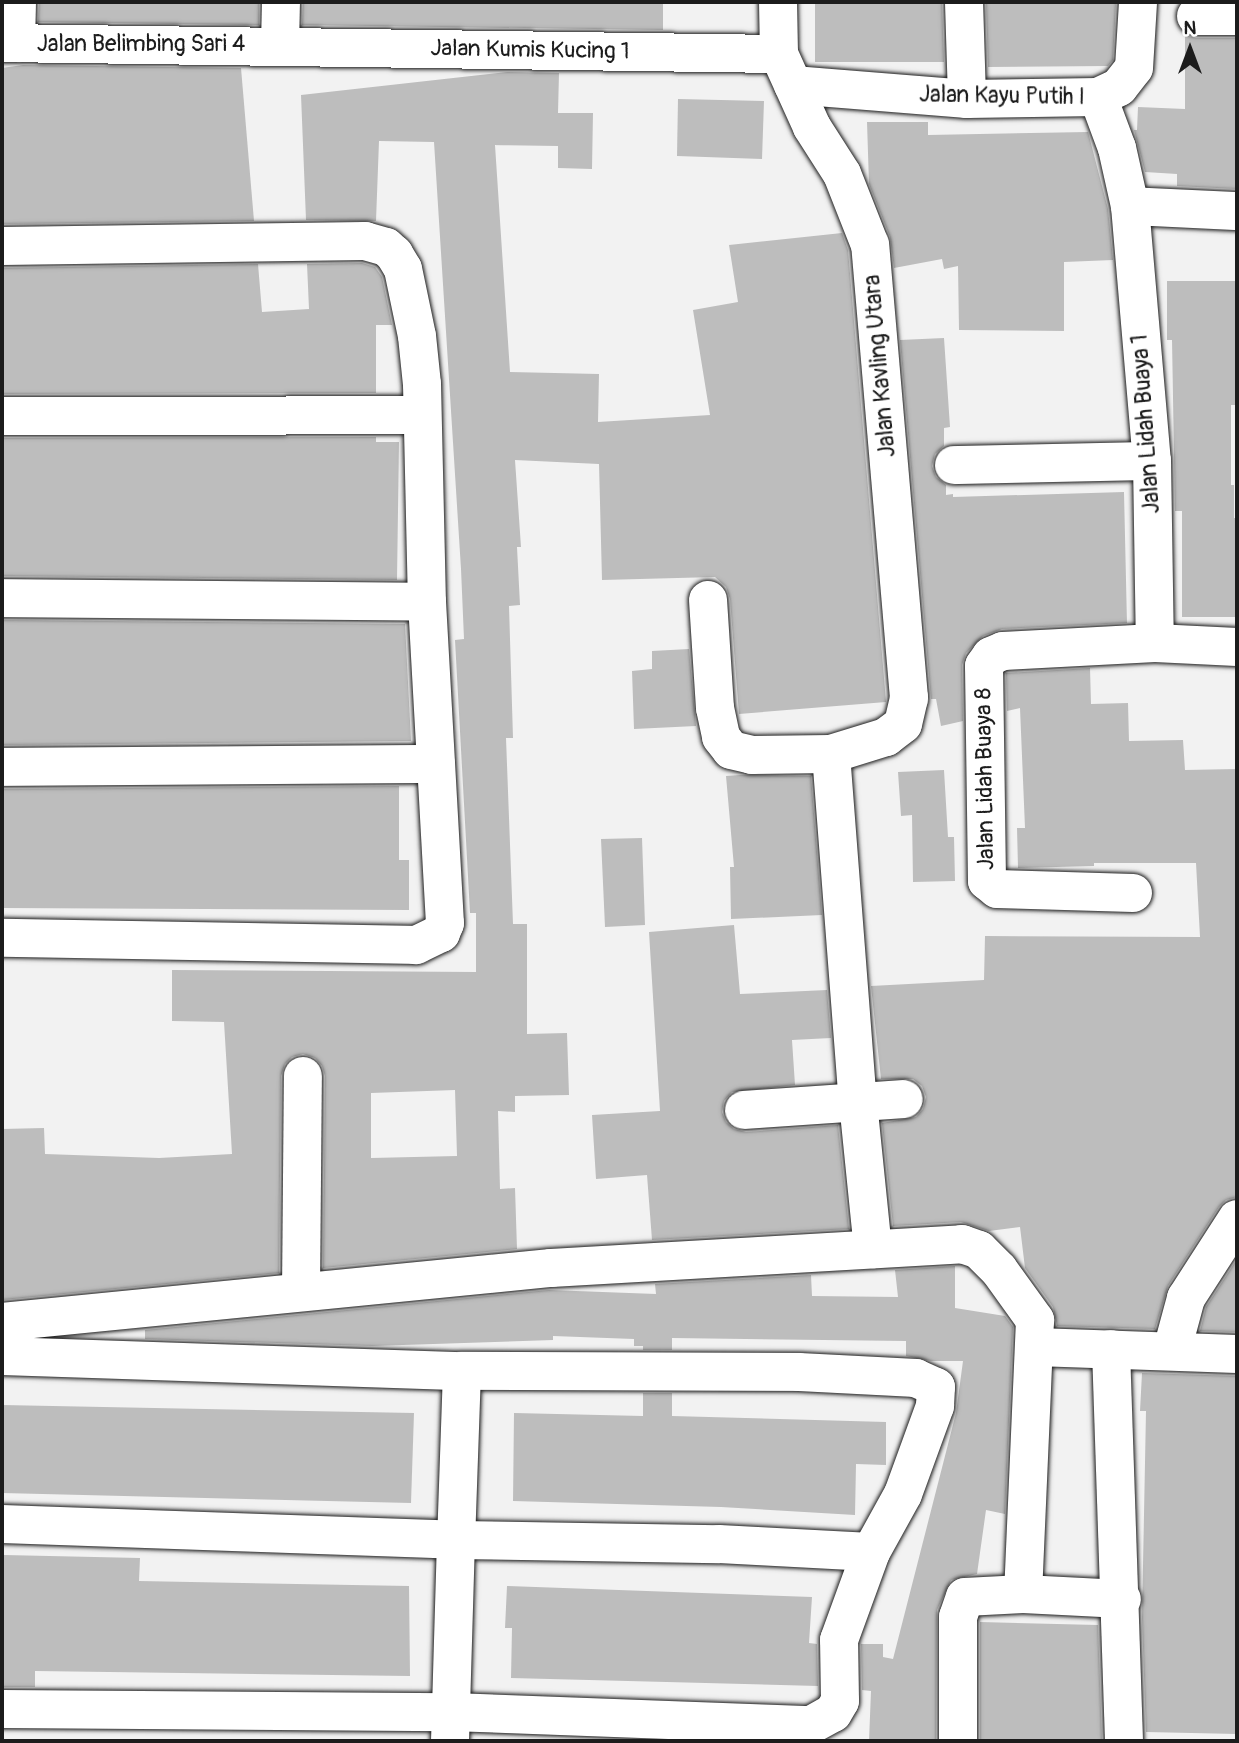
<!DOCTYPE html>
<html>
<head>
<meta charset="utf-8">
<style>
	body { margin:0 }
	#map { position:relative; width:1239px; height:1743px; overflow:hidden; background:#f2f2f2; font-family:Pangolin,sans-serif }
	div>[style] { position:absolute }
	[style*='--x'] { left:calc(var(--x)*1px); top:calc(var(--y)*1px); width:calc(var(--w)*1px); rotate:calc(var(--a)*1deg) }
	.building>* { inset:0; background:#bdbdbd }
	.roads { filter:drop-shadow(0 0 2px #1c1c1c) drop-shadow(0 0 2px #1c1c1c) }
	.street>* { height:38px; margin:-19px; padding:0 19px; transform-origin:19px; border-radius:19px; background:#fff }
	span { translate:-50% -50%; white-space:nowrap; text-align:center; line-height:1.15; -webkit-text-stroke:7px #fff; paint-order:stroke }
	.street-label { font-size:23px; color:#1c1c1c }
	.frame { position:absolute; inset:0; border:4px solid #1c1c1c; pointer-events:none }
	.north { position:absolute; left:1155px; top:14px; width:70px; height:70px; -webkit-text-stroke:5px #fff; paint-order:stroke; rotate:0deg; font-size:19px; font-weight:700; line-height:28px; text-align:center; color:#1c1c1c }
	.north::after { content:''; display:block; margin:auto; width:24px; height:32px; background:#1c1c1c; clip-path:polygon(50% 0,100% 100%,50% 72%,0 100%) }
</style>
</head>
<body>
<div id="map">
	<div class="building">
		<div style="clip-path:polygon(39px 2px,259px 2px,259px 25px,38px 22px)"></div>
		<div style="clip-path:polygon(303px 2px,663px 2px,663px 30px,302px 25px)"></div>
		<div style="clip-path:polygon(815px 2px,942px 2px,944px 62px,815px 62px)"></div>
		<div style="clip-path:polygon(986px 2px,1116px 2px,1113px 60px,1108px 66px,988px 67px)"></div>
		<div style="clip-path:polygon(1185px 35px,1196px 38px,1237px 38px,1237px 189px,1177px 186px,1177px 174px,1145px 172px,1134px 130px,1137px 130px,1138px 107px,1185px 109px)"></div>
		<div style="clip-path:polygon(23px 65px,241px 68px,254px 221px,2px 224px,2px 68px)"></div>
		<div style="clip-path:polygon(evenodd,507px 72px,559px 73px,558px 113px,593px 113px,592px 169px,558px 168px,558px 146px,495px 145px,510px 372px,599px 374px,598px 422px,710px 415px,693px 310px,738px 302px,729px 245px,842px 233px,848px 250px,886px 702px,739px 714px,730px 599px,726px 587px,715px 577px,602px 580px,599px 464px,515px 460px,521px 547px,517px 547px,520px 605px,509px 606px,513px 738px,506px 738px,513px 924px,527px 924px,527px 1034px,567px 1033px,569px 1095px,515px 1096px,515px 1112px,498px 1111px,500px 1189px,515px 1188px,517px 1249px,323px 1268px,325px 1076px,322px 1066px,315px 1058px,303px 1054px,292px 1057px,285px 1064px,281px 1076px,279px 1273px,2px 1300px,2px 1129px,44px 1128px,45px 1154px,159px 1158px,232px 1154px,224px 1022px,172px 1021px,172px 970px,476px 972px,476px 913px,470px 913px,455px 640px,464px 639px,461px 569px,434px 142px,379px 141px,376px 221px,306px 220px,301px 95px,507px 72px,455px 1090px,457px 1156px,371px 1158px,371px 1093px,455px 1090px)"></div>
		<div style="clip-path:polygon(678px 99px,764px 101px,762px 159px,677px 156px)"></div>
		<div style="clip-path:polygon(867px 122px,928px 122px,928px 135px,1088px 132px,1108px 209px,1113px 260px,1064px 262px,1064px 331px,959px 330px,958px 266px,944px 269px,942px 259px,894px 268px,890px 237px,869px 184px)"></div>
		<div style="clip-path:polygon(362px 263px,375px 267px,382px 277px,392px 325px,376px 325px,376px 393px,2px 394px,2px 268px,258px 264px,262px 312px,309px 309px,307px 264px)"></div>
		<div style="clip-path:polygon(1167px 281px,1237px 281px,1237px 405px,1231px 405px,1231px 485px,1234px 485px,1234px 518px,1237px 518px,1237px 617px,1182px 617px,1182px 511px,1175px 511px,1172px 340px,1167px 340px)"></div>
		<div style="clip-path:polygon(944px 338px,950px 427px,944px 428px,944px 446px,935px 454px,932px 466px,936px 477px,946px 485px,946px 495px,953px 494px,953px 497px,1124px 492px,1127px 623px,1002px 629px,983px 636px,966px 653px,962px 665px,963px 721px,941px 726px,936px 699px,931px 699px,900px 340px)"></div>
		<div style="clip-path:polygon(376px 437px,376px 442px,399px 442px,397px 580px,2px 576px,2px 438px)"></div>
		<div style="clip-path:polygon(2px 620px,405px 624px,411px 741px,2px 745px)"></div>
		<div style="clip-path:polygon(689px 649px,696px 726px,634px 729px,632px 671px,652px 669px,652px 651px)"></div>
		<div style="clip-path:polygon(1090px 668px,1091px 704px,1128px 703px,1129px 741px,1183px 740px,1185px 770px,1237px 769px,1237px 1197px,1226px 1200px,1219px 1207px,1168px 1286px,1155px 1329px,1057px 1326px,1053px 1307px,1025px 1268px,1020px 1227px,989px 1231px,961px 1222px,893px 1226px,882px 1123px,916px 1117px,923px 1109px,926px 1097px,922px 1086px,913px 1079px,881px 1079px,871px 986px,984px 980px,985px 936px,1200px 937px,1196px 863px,1094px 863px,1094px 866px,1018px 868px,1017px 828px,1025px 828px,1020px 708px,1007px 711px,1006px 673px)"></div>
		<div style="clip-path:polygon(944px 770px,948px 837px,954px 837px,955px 881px,913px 882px,912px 815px,901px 816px,898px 772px)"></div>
		<div style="clip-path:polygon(740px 775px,811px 776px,822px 915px,731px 919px,730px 867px,734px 867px,726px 776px)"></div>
		<div style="clip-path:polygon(399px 786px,399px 860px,409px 860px,409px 910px,2px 908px,2px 789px)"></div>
		<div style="clip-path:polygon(642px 838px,645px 925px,605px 927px,601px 839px)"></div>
		<div style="clip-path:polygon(734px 925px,740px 994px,827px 990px,831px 1038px,792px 1040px,795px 1085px,732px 1092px,724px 1101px,722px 1112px,726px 1122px,734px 1129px,746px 1132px,838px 1125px,849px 1229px,652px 1240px,647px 1175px,596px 1179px,592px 1115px,660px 1111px,649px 932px)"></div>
		<div style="clip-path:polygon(1237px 1259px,1237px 1332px,1200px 1331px,1206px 1307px)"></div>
		<div style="clip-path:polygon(955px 1266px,955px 1308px,1005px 1316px,1013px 1327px,1005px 1514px,986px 1510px,977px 1574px,951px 1580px,937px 1610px,936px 1741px,869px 1741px,871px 1691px,862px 1690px,861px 1644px,883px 1644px,883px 1657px,893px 1659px,956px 1413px,963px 1361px,931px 1361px,906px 1356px,906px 1341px,672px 1338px,672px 1350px,643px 1350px,643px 1346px,634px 1346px,634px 1339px,553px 1336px,553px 1340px,372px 1346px,145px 1339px,145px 1330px,549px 1290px,656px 1294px,655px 1284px,811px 1275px,812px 1296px,898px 1297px,895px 1270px)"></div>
		<div style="clip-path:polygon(1142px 1373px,1237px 1376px,1237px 1734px,1146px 1732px,1142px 1618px,1146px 1411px,1140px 1411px)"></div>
		<div style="clip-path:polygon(643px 1393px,672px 1393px,672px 1416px,886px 1422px,886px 1465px,856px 1464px,855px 1515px,721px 1507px,513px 1501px,514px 1413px,643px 1416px)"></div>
		<div style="clip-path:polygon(2px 1405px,414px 1413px,411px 1503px,2px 1493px)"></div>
		<div style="clip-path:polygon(4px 1555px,140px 1558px,139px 1581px,409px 1586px,410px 1676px,35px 1671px,35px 1687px,2px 1687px)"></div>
		<div style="clip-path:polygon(507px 1586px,812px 1597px,809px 1643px,817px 1644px,818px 1686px,511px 1678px,512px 1628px,505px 1628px)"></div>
		<div style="clip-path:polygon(980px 1622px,1098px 1625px,1102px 1741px,980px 1741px)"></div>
	</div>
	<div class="roads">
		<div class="street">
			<div style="--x:964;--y:2;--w:97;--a:88.2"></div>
			<div style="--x:1196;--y:16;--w:41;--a:0"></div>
			<div style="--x:2;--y:43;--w:777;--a:0.81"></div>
			<div style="--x:16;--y:43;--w:41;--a:-88.6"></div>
			<div style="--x:280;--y:45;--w:43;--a:-88.7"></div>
			<div style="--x:793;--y:85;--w:175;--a:4.6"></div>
			<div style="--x:967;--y:99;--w:131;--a:-0.9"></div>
			<div style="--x:1098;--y:97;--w:23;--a:-25"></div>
			<div style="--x:1119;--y:87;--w:24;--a:-52"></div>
			<div style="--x:1134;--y:68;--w:66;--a:-86.5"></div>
			<div style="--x:1098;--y:97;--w:54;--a:69.6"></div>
			<div style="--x:1117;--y:148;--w:59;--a:77.4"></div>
			<div style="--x:1130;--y:206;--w:256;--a:85.1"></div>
			<div style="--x:1152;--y:461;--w:182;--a:89.1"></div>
			<div style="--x:1130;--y:206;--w:107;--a:2.7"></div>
			<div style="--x:2;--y:246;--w:363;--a:-0.8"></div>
			<div style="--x:365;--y:241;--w:22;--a:16"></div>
			<div style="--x:386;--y:247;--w:11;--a:41"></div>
			<div style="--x:394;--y:254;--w:17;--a:59"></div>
			<div style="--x:403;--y:269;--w:68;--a:78.2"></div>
			<div style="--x:417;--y:336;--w:48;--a:84.1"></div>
			<div style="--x:422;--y:384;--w:218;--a:88.7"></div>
			<div style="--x:427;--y:602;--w:322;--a:86.8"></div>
			<div style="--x:445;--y:923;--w:11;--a:112"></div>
			<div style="--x:441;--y:933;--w:28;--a:154"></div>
			<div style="--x:416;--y:945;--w:414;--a:-179"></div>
			<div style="--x:2;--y:416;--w:419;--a:-0.1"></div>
			<div style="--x:954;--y:465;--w:198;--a:-1.2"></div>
			<div style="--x:2;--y:598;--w:425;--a:0.5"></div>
			<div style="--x:708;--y:600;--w:108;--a:86.3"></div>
			<div style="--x:715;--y:708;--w:30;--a:78"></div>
			<div style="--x:721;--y:737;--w:16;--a:52"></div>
			<div style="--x:731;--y:750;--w:22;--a:13"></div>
			<div style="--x:752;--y:755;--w:79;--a:-0.7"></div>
			<div style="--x:831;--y:754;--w:58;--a:-17.2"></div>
			<div style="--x:886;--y:737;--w:21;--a:-37"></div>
			<div style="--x:903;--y:724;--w:27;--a:-77"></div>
			<div style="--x:909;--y:698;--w:455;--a:-94.9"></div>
			<div style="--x:870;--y:245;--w:76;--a:-111.5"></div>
			<div style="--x:842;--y:174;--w:56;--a:-122.6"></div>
			<div style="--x:812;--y:127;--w:80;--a:-114.3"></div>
			<div style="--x:779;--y:54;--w:52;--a:-91.1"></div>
			<div style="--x:831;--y:754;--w:349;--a:85.6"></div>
			<div style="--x:858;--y:1102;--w:148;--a:84.2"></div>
			<div style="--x:2;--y:767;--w:434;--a:-0.4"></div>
			<div style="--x:1133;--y:893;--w:136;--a:-178.3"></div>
			<div style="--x:997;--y:889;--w:13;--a:-141"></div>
			<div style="--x:987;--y:881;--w:215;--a:-90.8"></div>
			<div style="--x:984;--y:666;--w:12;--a:-55"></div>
			<div style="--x:991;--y:656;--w:13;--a:-23"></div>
			<div style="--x:1003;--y:651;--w:152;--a:-3"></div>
			<div style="--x:1155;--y:643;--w:82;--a:2.8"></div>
			<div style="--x:744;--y:1110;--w:160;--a:-3.9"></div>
			<div style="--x:301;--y:1292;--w:216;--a:-89.5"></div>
			<div style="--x:2;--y:1322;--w:552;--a:-5.62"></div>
			<div style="--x:551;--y:1268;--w:412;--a:-3.3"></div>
			<div style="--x:962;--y:1244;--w:18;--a:19"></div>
			<div style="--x:979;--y:1250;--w:28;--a:45"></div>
			<div style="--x:999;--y:1270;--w:62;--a:54.2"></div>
			<div style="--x:1035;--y:1320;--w:274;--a:92.5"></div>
			<div style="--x:1036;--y:1347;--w:201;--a:2"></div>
			<div style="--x:1111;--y:1349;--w:392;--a:88.1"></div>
			<div style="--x:1172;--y:1350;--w:54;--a:-74.9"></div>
			<div style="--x:1186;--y:1298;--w:94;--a:-57.2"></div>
			<div style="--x:2;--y:1356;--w:460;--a:1.9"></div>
			<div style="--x:2;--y:1524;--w:454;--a:2"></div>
			<div style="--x:456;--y:1540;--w:263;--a:0.9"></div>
			<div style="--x:719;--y:1544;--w:152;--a:3"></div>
			<div style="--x:2;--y:1709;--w:449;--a:0.4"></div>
			<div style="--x:451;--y:1712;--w:360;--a:2.1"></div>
			<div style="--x:811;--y:1725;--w:25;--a:-29"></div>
			<div style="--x:833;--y:1713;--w:14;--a:-60"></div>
			<div style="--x:840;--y:1701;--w:61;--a:-90.9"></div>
			<div style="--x:839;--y:1640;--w:94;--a:-70"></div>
			<div style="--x:871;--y:1552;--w:66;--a:-61.1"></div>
			<div style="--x:903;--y:1494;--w:94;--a:-70"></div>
			<div style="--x:935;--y:1406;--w:19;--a:-87"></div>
			<div style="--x:936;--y:1387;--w:22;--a:-156"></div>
			<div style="--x:916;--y:1378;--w:117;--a:-177.1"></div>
			<div style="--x:799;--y:1372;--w:337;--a:-179.8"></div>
			<div style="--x:462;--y:1371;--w:169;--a:92"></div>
			<div style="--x:456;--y:1540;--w:172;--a:91.7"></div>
			<div style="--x:451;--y:1712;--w:29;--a:92"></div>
			<div style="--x:958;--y:1741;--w:124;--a:-90"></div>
			<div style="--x:958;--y:1617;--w:21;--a:-71"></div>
			<div style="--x:965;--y:1597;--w:58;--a:-3"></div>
			<div style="--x:1023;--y:1594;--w:99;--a:2.9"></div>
		</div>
	</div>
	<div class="street-label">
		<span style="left:141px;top:44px">Jalan Belimbing Sari 4</span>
		<span style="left:530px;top:50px;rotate:1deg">Jalan Kumis Kucing 1</span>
		<span style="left:1002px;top:96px;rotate:1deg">Jalan Kayu Putih I</span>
		<span style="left:880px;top:366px;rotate:-95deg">Jalan Kavling Utara</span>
		<span style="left:1146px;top:424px;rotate:-94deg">Jalan Lidah Buaya 1</span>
		<span style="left:985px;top:779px;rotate:-91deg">Jalan Lidah Buaya 8</span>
	</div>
	<div class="frame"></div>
	<div class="north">N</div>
</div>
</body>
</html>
